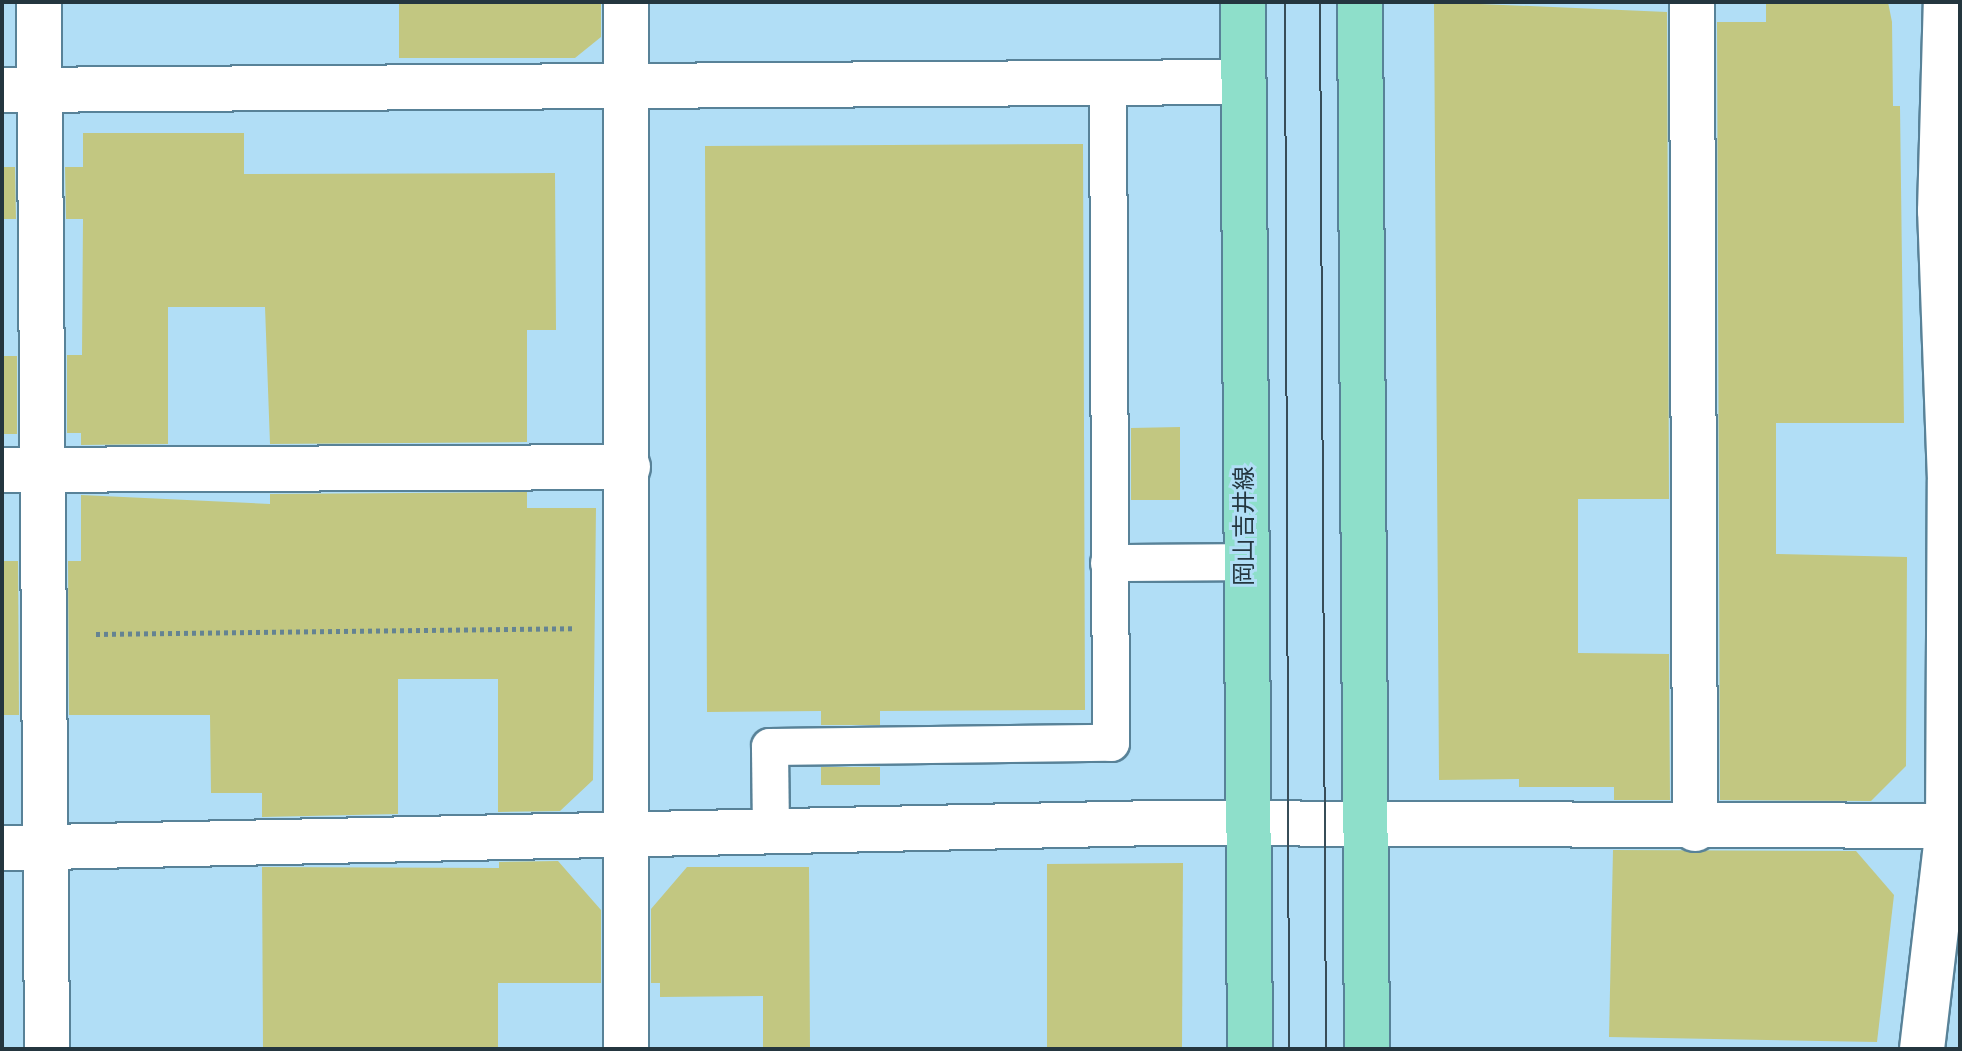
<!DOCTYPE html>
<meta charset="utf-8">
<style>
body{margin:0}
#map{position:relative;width:1962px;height:1051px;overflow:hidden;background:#b1def6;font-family:"Sofia Sans Condensed","Noto Sans JP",sans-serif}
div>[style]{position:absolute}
.building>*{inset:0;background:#c2c781}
.path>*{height:5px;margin-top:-2.5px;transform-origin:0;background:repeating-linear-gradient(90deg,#648392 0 4px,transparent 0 8px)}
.roads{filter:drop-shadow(2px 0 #588298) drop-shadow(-2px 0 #588298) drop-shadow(0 2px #588298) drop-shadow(0 -2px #588298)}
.lane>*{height:36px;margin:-18px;padding:0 18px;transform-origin:18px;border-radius:18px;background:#fff}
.street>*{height:44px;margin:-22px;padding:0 22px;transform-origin:22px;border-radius:22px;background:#fff}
.primary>*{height:44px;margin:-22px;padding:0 22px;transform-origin:22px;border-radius:22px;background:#8edfca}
.tram>*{height:2px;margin:-1px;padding:0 1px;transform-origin:1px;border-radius:1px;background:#374d58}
span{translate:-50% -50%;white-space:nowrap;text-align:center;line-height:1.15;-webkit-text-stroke:6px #b1def6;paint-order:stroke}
.street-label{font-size:24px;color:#24363f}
.frame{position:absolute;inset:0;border:4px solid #24363f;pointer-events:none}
</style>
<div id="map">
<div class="building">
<i style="clip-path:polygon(399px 2px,601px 2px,601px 37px,575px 58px,399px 58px)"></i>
<i style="clip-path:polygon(1434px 2px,1667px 12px,1669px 499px,1578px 499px,1578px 653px,1669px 654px,1670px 800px,1614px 800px,1614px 787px,1519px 787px,1519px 779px,1439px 780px)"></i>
<i style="clip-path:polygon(1766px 2px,1888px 2px,1892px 22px,1893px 106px,1900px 106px,1904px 423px,1776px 423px,1776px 554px,1907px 557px,1906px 766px,1871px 801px,1720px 800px,1717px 22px,1766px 22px)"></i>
<i style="clip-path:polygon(83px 133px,244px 133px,244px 174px,555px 173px,556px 330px,527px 330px,527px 442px,270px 444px,265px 307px,168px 307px,168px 444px,81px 445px,81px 433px,67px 433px,67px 355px,82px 355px,83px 219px,66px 219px,65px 167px,83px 167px)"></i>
<i style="clip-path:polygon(1083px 144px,1085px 710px,880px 711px,880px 725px,821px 725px,821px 711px,707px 712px,705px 146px)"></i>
<i style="clip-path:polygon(2px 167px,15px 167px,16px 219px,2px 219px)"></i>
<i style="clip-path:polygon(2px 356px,17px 356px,17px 434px,2px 434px)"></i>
<i style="clip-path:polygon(1180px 427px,1180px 500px,1131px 500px,1131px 428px)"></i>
<i style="clip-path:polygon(527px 492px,527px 508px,596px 508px,593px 780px,560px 811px,498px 812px,498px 679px,398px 679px,398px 814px,262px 817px,262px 793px,211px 793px,210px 715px,69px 715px,68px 561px,81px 561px,81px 495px,270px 504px,270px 494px)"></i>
<i style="clip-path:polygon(2px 561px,18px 561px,19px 715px,2px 715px)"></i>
<i style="clip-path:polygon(821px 767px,880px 767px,880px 785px,821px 785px)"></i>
<i style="clip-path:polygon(1613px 850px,1856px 851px,1894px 895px,1877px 1042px,1609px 1037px)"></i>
<i style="clip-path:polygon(558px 861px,601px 910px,601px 983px,498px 983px,498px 1049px,263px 1049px,262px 867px,499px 868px,499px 862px)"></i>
<i style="clip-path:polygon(1183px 863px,1182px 1049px,1047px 1049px,1047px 864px)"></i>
<i style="clip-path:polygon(687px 867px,809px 867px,810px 1049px,763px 1049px,763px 996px,660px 997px,660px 983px,651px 983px,651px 909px)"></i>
</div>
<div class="path">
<i style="left:96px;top:634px;width:478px;rotate:-0.7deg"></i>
</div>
<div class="roads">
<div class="lane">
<i style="left:1109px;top:563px;width:136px;rotate:-0.4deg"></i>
<i style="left:771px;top:831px;width:84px;rotate:-90.7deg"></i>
<i style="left:770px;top:747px;width:341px;rotate:-0.7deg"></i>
<i style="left:1111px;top:743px;width:661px;rotate:-90.26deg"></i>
</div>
<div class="street">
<i style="left:39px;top:2px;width:1047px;rotate:89.56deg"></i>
<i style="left:626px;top:2px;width:1047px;rotate:90deg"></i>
<i style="left:1692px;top:2px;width:827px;rotate:89.79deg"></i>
<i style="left:2px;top:90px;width:1241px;rotate:-0.37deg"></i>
<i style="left:2px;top:470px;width:626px;rotate:-0.27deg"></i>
<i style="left:2px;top:848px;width:1158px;rotate:-1.24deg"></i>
<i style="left:1160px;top:823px;width:800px;rotate:0.21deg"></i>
<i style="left:1922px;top:1049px;width:225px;rotate:-83.3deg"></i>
<i style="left:1948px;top:826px;width:345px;rotate:-89.7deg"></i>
<i style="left:1950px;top:481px;width:270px;rotate:-92.1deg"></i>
<i style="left:1940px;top:211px;width:209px;rotate:-88.4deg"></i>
</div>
<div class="primary">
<i style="left:1243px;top:2px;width:1047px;rotate:89.62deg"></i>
<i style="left:1360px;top:2px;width:1047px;rotate:89.62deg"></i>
</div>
</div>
<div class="tram">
<i style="left:1285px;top:2px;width:1047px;rotate:89.78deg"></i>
<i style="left:1320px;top:2px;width:1047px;rotate:89.67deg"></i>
</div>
<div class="street-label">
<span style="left:1245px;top:526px;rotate:-90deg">岡山吉井線</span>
</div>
<div class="frame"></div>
</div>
